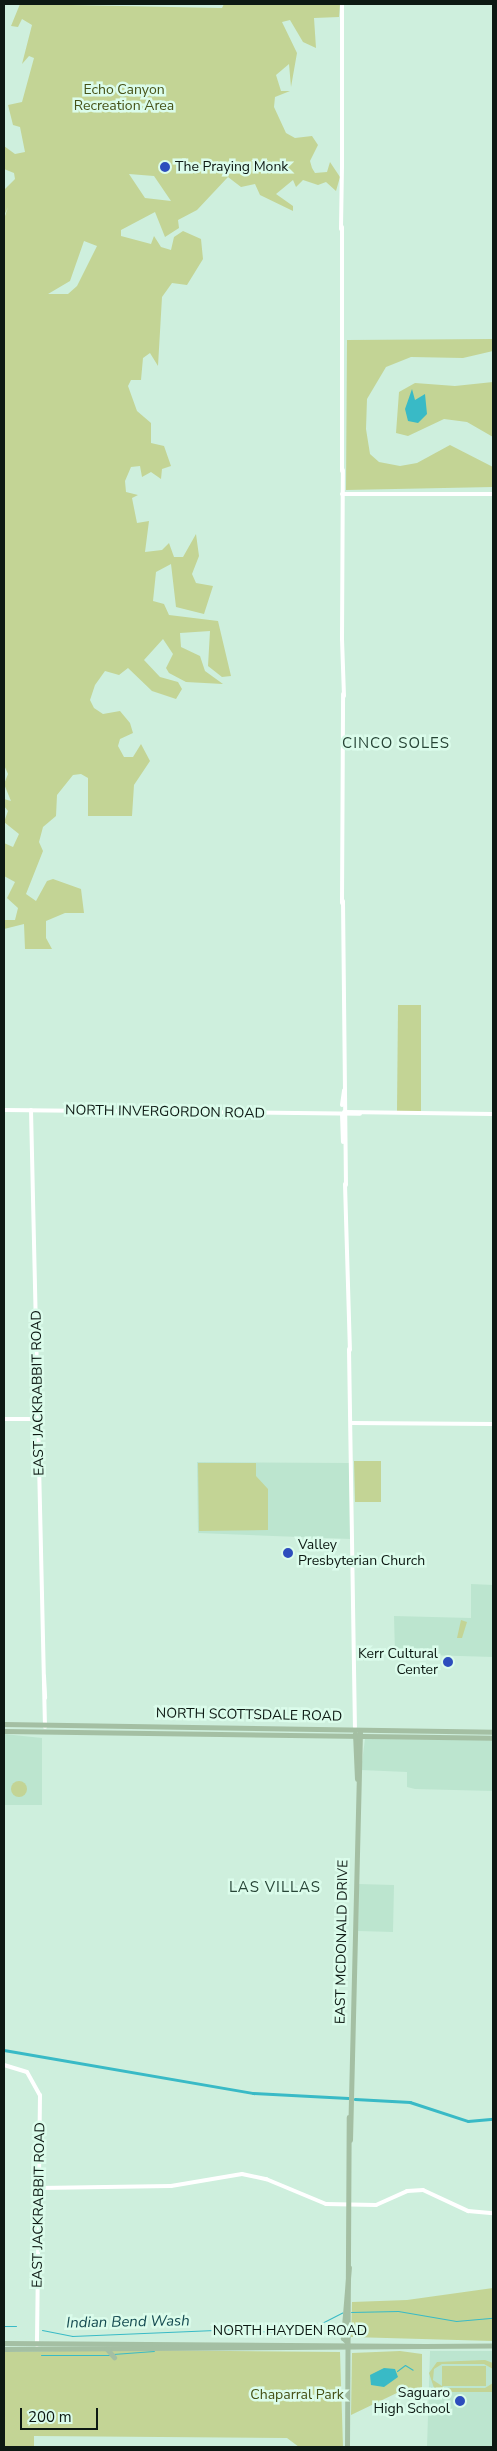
<!DOCTYPE html>
<style>
body{margin:0}
#map{position:relative;width:497px;height:2451px;overflow:hidden;background:#ceefdd;font-family:"Nunito Sans",sans-serif}
div>[style]{position:absolute}
.built>*{inset:0;background:#bce5cf}
.green>*{inset:0;background:#c3d495}
.round{border-radius:50%}
.water>*{inset:0;background:#39bac6}
.stream>*{height:1px;margin:-0.5px;padding:0 0.5px;transform-origin:0.5px;border-radius:0.5px;background:#39bac6}
.canal>*{height:2.5px;margin:-1.25px;padding:0 1.25px;transform-origin:1.25px;border-radius:1.25px;background:#39bac6}
.minor>*{height:4px;margin:-2px;padding:0 2px;transform-origin:2px;border-radius:2px;background:#fff}
.major>*{height:5px;margin:-2.5px;padding:0 2.5px;transform-origin:2.5px;border-radius:2.5px;background:#a4bfa3}
.dots>*{width:14px;height:14px;translate:-50% -50%;box-sizing:border-box;border:2px solid #dbfceb;border-radius:50%}
span{translate:-50% -50%;white-space:nowrap;text-align:center;line-height:1.15;-webkit-text-stroke:5px #dbfceb;paint-order:stroke}
.park-label{font-size:14px;color:#465217}
.poi-label{font-size:14px;color:#0d1913}
.left{translate:0 -50%;text-align:left}
.right{translate:-100% -50%;text-align:right}
.street-label{font-size:14px;color:#0d1913}
.neighbourhood-label{font-size:15px;color:#274436;letter-spacing:1px}
.water-label{font-size:15px;color:#154b51;font-style:italic}
.frame{position:absolute;inset:0;border:5px solid #0d1913;pointer-events:none}
.scale{position:absolute;left:20px;top:2408px;width:78px;height:22px;box-sizing:border-box;border:2px solid #0d1913;border-top:0;padding-left:6px;font-size:15px;line-height:18px;white-space:nowrap;color:#0d1913;-webkit-text-stroke:4px #dbfceb;paint-order:stroke}
</style>
<div id="map">
<div class="built">
<i style="clip-path:polygon(197px 1462px,349px 1463px,351px 1539px,198px 1533px)"></i>
<i style="clip-path:polygon(471px 1584px,493px 1585px,493px 1657px,395px 1654px,394px 1616px,471px 1618px)"></i>
<i style="clip-path:polygon(4px 1734px,42px 1738px,42px 1805px,4px 1805px)"></i>
<i style="clip-path:polygon(365px 1739px,493px 1740px,493px 1791px,415px 1789px,407px 1787px,407px 1772px,361px 1770px)"></i>
<i style="clip-path:polygon(359px 1884px,394px 1885px,393px 1932px,358px 1931px)"></i>
<i style="clip-path:polygon(430px 2351px,493px 2351px,493px 2447px,427px 2447px)"></i>
</div>
<div class="green">
<i style="clip-path:polygon(evenodd,20px 4px,222px 8px,224px 4px,340px 4px,339px 17px,314px 18px,316px 48px,303px 42px,290px 20px,282px 22px,297px 53px,291px 87px,289px 64px,276px 75px,281px 91px,290px 91px,275px 97px,274px 107px,286px 133px,295px 138px,312px 136px,318px 145px,310px 161px,312px 168px,315px 173px,327px 172px,330px 162px,340px 177px,336px 191px,326px 182px,318px 185px,303px 180px,296px 187px,293px 180px,276px 194px,293px 206px,293px 211px,260px 195px,255px 184px,241px 187px,228px 177px,197px 210px,178px 220px,179px 228px,165px 237px,155px 212px,121px 230px,121px 236px,151px 244px,154px 236px,161px 247px,171px 250px,174px 237px,183px 231px,201px 239px,203px 259px,187px 285px,172px 283px,162px 297px,158px 366px,150px 353px,143px 358px,141px 380px,131px 380px,128px 386px,137px 411px,151px 423px,151px 443px,164px 446px,171px 466px,162px 469px,161px 479px,151px 472px,142px 477px,140px 466px,131px 467px,125px 481px,126px 492px,138px 495px,132px 498px,137px 523px,149px 521px,145px 552px,162px 550px,169px 543px,174px 557px,183px 557px,196px 534px,199px 556px,192px 574px,196px 583px,213px 586px,204px 614px,176px 607px,171px 564px,156px 572px,153px 601px,164px 604px,169px 615px,218px 621px,231px 676px,222px 677px,208px 666px,210px 631px,180px 633px,181px 647px,200px 656px,205px 671px,223px 684px,186px 682px,169px 673px,166px 668px,173px 654px,163px 639px,144px 660px,160px 677px,178px 682px,182px 689px,176px 699px,152px 691px,128px 668px,119px 675px,105px 671px,95px 685px,90px 700px,94px 708px,103px 714px,120px 711px,130px 723px,133px 733px,120px 739px,118px 746px,124px 757px,133px 757px,141px 744px,150px 761px,134px 785px,132px 816px,88px 816px,88px 778px,81px 774px,73px 775px,57px 795px,56px 816px,43px 827px,39px 842px,43px 851px,26px 894px,36px 901px,47px 881px,53px 879px,81px 889px,84px 913px,65px 913px,46px 921px,46px 938px,52px 949px,25px 949px,24px 924px,4px 929px,4px 920px,15px 920px,18px 908px,7px 898px,15px 882px,4px 876px,4px 843px,13px 847px,19px 834px,4px 822px,8px 811px,4px 806px,4px 799px,11px 801px,4px 784px,8px 774px,4px 765px,4px 219px,8px 207px,4px 216px,4px 190px,15px 179px,14px 173px,4px 169px,4px 146px,15px 154px,25px 152px,20px 127px,13px 125px,8px 105px,22px 102px,34px 58px,29px 56px,22px 64px,32px 25px,22px 19px,18px 27px,11px 26px,20px 4px,129px 174px,154px 176px,171px 201px,145px 198px,129px 174px,20px 4px,84px 241px,97px 246px,77px 286px,68px 294px,48px 294px,70px 281px,84px 241px)"></i>
<i style="clip-path:polygon(493px 339px,493px 351px,463px 358px,411px 357px,386px 367px,367px 399px,366px 429px,370px 454px,379px 462px,400px 466px,417px 463px,450px 445px,493px 467px,493px 487px,346px 490px,347px 340px)"></i>
<i style="clip-path:polygon(493px 382px,493px 437px,467px 422px,444px 419px,408px 436px,396px 433px,399px 392px,415px 383px,455px 386px)"></i>
<i style="clip-path:polygon(398px 1005px,421px 1005px,421px 1112px,397px 1112px)"></i>
<i style="clip-path:polygon(354px 1461px,381px 1461px,381px 1502px,355px 1502px)"></i>
<i style="clip-path:polygon(198px 1463px,256px 1463px,256px 1476px,268px 1489px,268px 1530px,199px 1531px)"></i>
<i style="clip-path:polygon(461px 1620px,467px 1622px,462px 1638px,457px 1638px)"></i>
<i class="round" style="left:11px;top:1781px;width:16px;height:16px"></i>
<i style="clip-path:polygon(493px 2288px,493px 2341px,351px 2337px,352px 2302px,407px 2300px)"></i>
<i style="clip-path:polygon(119px 2350px,340px 2352px,343px 2447px,299px 2447px,287px 2438px,34px 2436px,34px 2447px,4px 2447px,4px 2352px)"></i>
<i style="clip-path:polygon(400px 2351px,422px 2354px,422px 2389px,401px 2391px,351px 2415px,352px 2353px)"></i>
<i style="clip-path:polygon(485px 2360px,493px 2363px,493px 2369px,484px 2364px,442px 2364px,434px 2369px,433px 2380px,445px 2388px,485px 2388px,493px 2383px,493px 2392px,428px 2392px,434px 2388px,429px 2373px,437px 2362px)"></i>
<i style="clip-path:polygon(442px 2366px,486px 2366px,486px 2386px,442px 2386px)"></i>
</div>
<div class="water">
<i style="clip-path:polygon(412px 389px,415px 400px,425px 394px,427px 414px,418px 423px,408px 421px,405px 409px)"></i>
<i style="clip-path:polygon(384px 2368px,395px 2369px,398px 2377px,384px 2387px,371px 2385px,370px 2375px)"></i>
</div>
<div class="stream">
<i style="left:351px;top:2312px;width:47px;rotate:-1.2deg"></i>
<i style="left:398px;top:2311px;width:59px;rotate:9.8deg"></i>
<i style="left:456px;top:2321px;width:37px;rotate:-5deg"></i>
<i style="left:4px;top:2326px;width:12px"></i>
<i style="left:312px;top:2328px;width:34px;rotate:-27deg"></i>
<i style="left:222px;top:2329px;width:84px;rotate:3.4deg"></i>
<i style="left:42px;top:2330px;width:31px;rotate:11deg"></i>
<i style="left:72px;top:2336px;width:143px;rotate:-2.4deg"></i>
<i style="left:113px;top:2354px;width:41px;rotate:-4.2deg"></i>
<i style="left:41px;top:2355px;width:69px"></i>
<i style="left:397px;top:2371px;width:10px;rotate:-37deg"></i>
<i style="left:405px;top:2365px;width:9px;rotate:32deg"></i>
</div>
<div class="canal">
<i style="left:4px;top:2050px;width:253px;rotate:9.8deg"></i>
<i style="left:253px;top:2093px;width:95px;rotate:3deg"></i>
<i style="left:355px;top:2099px;width:55px;rotate:3.1deg"></i>
<i style="left:410px;top:2102px;width:61px;rotate:18.1deg"></i>
<i style="left:468px;top:2121px;width:25px;rotate:-5deg"></i>
</div>
<div class="minor">
<i style="left:342px;top:166px;width:162px;rotate:-90deg"></i>
<i style="left:341px;top:229px;width:63px;rotate:-89.1deg"></i>
<i style="left:342px;top:471px;width:244px;rotate:-90deg"></i>
<i style="left:342px;top:494px;width:151px"></i>
<i style="left:342px;top:639px;width:169px;rotate:-89.7deg"></i>
<i style="left:342px;top:639px;width:57px;rotate:88deg"></i>
<i style="left:343px;top:901px;width:284px;rotate:89.4deg"></i>
<i style="left:342px;top:903px;width:209px;rotate:-89.7deg"></i>
<i style="left:342px;top:1105px;width:15px;rotate:-82deg"></i>
<i style="left:4px;top:1110px;width:356px;rotate:0.6deg"></i>
<i style="left:31px;top:1110px;width:617px;rotate:88.7deg"></i>
<i style="left:344px;top:1112px;width:149px;rotate:0.8deg"></i>
<i style="left:342px;top:1114px;width:28px;rotate:88deg"></i>
<i style="left:345px;top:1184px;width:166px;rotate:88.3deg"></i>
<i style="left:349px;top:1349px;width:378px;rotate:89.1deg"></i>
<i style="left:4px;top:1419px;width:35px"></i>
<i style="left:351px;top:1423px;width:142px;rotate:0.4deg"></i>
<i style="left:44px;top:1676px;width:22px;rotate:87deg"></i>
<i style="left:4px;top:2065px;width:24px;rotate:17deg"></i>
<i style="left:27px;top:2072px;width:26px;rotate:61deg"></i>
<i style="left:40px;top:2095px;width:250px;rotate:90.7deg"></i>
<i style="left:39px;top:2188px;width:132px;rotate:-0.9deg"></i>
<i style="left:171px;top:2186px;width:72px;rotate:-9.6deg"></i>
<i style="left:242px;top:2174px;width:25px;rotate:12deg"></i>
<i style="left:266px;top:2179px;width:65px;rotate:22.6deg"></i>
<i style="left:326px;top:2204px;width:50px;rotate:1.1deg"></i>
<i style="left:376px;top:2205px;width:34px;rotate:-24deg"></i>
<i style="left:407px;top:2191px;width:16px;rotate:-4deg"></i>
<i style="left:423px;top:2190px;width:50px;rotate:25deg"></i>
<i style="left:468px;top:2211px;width:25px;rotate:5deg"></i>
</div>
<div class="major">
<i style="left:4px;top:1724px;width:489px;rotate:0.9deg"></i>
<i style="left:4px;top:1731px;width:489px;rotate:0.8deg"></i>
<i style="left:355px;top:1733px;width:46px;rotate:87.5deg"></i>
<i style="left:350px;top:2140px;width:408px;rotate:-88.6deg"></i>
<i style="left:347px;top:2342px;width:6px;rotate:-135deg"></i>
<i style="left:343px;top:2338px;width:71px;rotate:-85.2deg"></i>
<i style="left:4px;top:2343px;width:421px;rotate:0.4deg"></i>
<i style="left:4px;top:2349px;width:489px;rotate:-0.4deg"></i>
<i style="left:107px;top:2349px;width:11px;rotate:49deg"></i>
<i style="left:347px;top:2447px;width:330px;rotate:-89.7deg"></i>
</div>
<div class="dots">
<i style="left:165px;top:167px;background:#2d4dbd"></i>
<i style="left:288px;top:1553px;background:#2d4dbd"></i>
<i style="left:448px;top:1662px;background:#2d4dbd"></i>
<i style="left:460px;top:2401px;background:#2d4dbd"></i>
</div>
<div class="park-label">
<span style="left:124px;top:98px">Echo Canyon<br>Recreation Area</span>
<span style="left:297px;top:2395px">Chaparral Park</span>
</div>
<div class="poi-label">
<span class="left" style="left:175px;top:167px">The Praying Monk</span>
<span class="left" style="left:298px;top:1553px">Valley<br>Presbyterian Church</span>
<span class="right" style="left:438px;top:1662px">Kerr Cultural<br>Center</span>
<span class="right" style="left:450px;top:2401px">Saguaro<br>High School</span>
</div>
<div class="street-label">
<span style="left:165px;top:1112px;rotate:1deg">NORTH INVERGORDON ROAD</span>
<span style="left:38px;top:1393px;rotate:-91deg">EAST JACKRABBIT ROAD</span>
<span style="left:249px;top:1715px;rotate:1deg">NORTH SCOTTSDALE ROAD</span>
<span style="left:342px;top:1942px;rotate:-89deg">EAST MCDONALD DRIVE</span>
<span style="left:39px;top:2205px;rotate:-89deg">EAST JACKRABBIT ROAD</span>
<span style="left:290px;top:2331px">NORTH HAYDEN ROAD</span>
</div>
<div class="neighbourhood-label">
<span style="left:396px;top:744px">CINCO SOLES</span>
<span style="left:275px;top:1888px">LAS VILLAS</span>
</div>
<div class="water-label">
<span style="left:128px;top:2322px;rotate:-1deg">Indian Bend Wash</span>
</div>
<div class="frame"></div>
<div class="scale">200 m</div>
</div>
